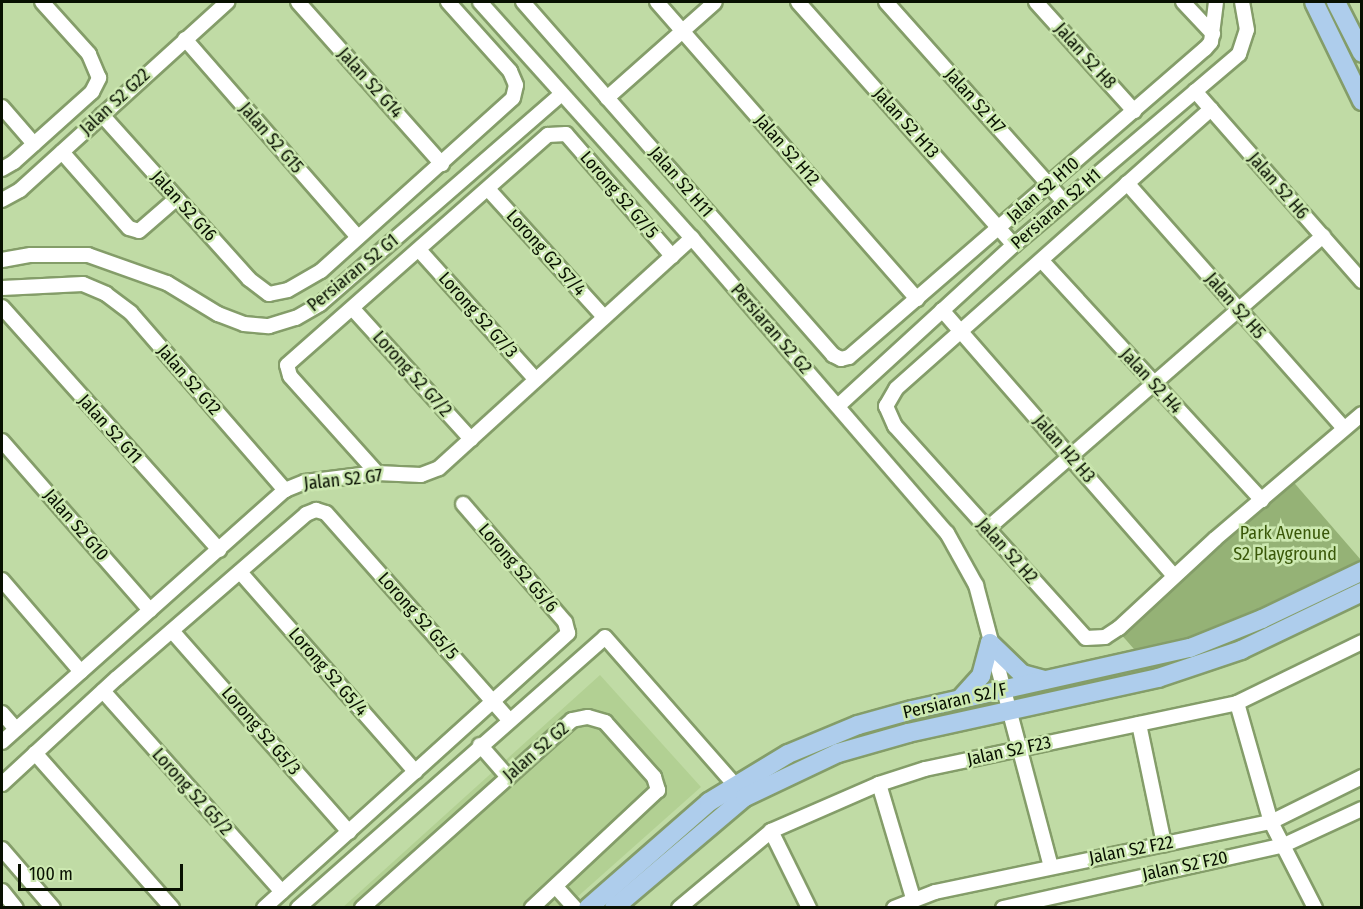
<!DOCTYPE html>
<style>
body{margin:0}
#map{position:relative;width:1363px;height:909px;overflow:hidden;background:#c0dba5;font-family:"Fira Sans Condensed",sans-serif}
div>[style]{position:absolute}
.built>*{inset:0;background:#b2d093}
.green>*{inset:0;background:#95b276}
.roads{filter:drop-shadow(2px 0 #849d69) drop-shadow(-2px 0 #849d69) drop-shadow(0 2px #849d69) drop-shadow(0 -2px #849d69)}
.minor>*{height:14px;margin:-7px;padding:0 7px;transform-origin:7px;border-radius:7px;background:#fff}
.major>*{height:18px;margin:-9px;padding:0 9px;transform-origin:9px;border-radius:9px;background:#aecdec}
span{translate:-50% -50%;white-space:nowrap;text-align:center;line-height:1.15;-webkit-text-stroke:5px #cde9b1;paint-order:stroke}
.street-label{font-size:18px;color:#081001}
.park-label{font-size:18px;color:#3a5809}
.frame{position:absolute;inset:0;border:3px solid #081001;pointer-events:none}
.scale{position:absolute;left:18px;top:864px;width:165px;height:27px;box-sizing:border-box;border:3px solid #081001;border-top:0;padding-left:8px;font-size:18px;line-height:21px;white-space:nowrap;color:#081001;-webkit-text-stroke:4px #cde9b1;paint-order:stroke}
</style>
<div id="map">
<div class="built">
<i style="clip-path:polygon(600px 675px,701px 787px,566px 907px,342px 908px)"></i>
</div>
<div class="green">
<i style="clip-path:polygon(1290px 478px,1361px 560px,1187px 645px,1141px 657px,1119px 632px)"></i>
</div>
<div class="roads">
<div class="minor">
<i style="left:298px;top:2px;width:217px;rotate:48.4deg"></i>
<i style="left:480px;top:2px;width:317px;rotate:48.1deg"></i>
<i style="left:692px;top:238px;width:390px;rotate:49.2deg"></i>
<i style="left:947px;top:533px;width:60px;rotate:60.9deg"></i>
<i style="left:976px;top:585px;width:291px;rotate:75.1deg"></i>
<i style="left:523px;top:2px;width:470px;rotate:48.7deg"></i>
<i style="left:833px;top:355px;width:9px;rotate:27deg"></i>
<i style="left:841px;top:359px;width:8px;rotate:-14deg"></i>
<i style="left:849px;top:357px;width:471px;rotate:-40.9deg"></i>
<i style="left:1205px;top:49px;width:9px;rotate:-49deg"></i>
<i style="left:1211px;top:42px;width:40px;rotate:-82.9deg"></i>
<i style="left:657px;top:2px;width:395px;rotate:48.8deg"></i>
<i style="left:798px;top:2px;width:325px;rotate:48.4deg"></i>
<i style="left:886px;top:2px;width:268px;rotate:48.3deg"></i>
<i style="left:1036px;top:2px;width:147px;rotate:48deg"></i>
<i style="left:1183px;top:2px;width:44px;rotate:46.8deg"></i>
<i style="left:185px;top:39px;width:263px;rotate:48.9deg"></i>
<i style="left:1195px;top:91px;width:253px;rotate:48.7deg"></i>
<i style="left:607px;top:98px;width:144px;rotate:-41.6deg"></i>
<i style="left:2px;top:107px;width:49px;rotate:49.1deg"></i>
<i style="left:1211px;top:109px;width:421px;rotate:138.4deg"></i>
<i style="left:896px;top:389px;width:20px;rotate:120deg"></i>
<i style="left:886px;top:406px;width:22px;rotate:66deg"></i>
<i style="left:895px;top:426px;width:285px;rotate:48deg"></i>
<i style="left:1086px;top:638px;width:19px;rotate:-3deg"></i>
<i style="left:1105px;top:637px;width:17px;rotate:-33deg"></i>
<i style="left:1119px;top:628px;width:131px;rotate:-42.8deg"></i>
<i style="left:1215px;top:539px;width:193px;rotate:-40.4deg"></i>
<i style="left:102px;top:115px;width:220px;rotate:48.1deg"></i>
<i style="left:249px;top:279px;width:25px;rotate:37deg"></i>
<i style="left:269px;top:294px;width:19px;rotate:-12deg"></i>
<i style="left:288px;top:290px;width:38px;rotate:-30deg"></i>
<i style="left:321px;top:271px;width:258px;rotate:-42deg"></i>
<i style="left:513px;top:98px;width:13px;rotate:-77deg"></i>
<i style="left:516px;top:85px;width:15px;rotate:-113deg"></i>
<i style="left:510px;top:71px;width:93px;rotate:-131.9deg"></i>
<i style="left:62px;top:152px;width:101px;rotate:48.6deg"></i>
<i style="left:129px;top:228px;width:10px;rotate:17deg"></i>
<i style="left:139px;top:231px;width:50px;rotate:-41deg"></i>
<i style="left:2px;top:169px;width:14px;rotate:-30deg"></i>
<i style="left:14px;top:162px;width:105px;rotate:-41.9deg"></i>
<i style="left:92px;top:92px;width:16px;rotate:-63deg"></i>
<i style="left:99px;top:78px;width:26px;rotate:-113deg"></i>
<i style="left:89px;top:54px;width:70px;rotate:-132.1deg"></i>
<i style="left:1127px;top:183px;width:327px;rotate:48.5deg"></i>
<i style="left:488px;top:189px;width:173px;rotate:47.8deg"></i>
<i style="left:2px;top:200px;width:21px;rotate:-29deg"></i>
<i style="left:20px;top:190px;width:280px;rotate:-42.2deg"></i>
<i style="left:420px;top:251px;width:173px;rotate:48deg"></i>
<i style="left:2px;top:260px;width:29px;rotate:-10deg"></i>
<i style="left:31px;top:255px;width:57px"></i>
<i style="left:88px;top:255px;width:84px;rotate:19.5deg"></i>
<i style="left:167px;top:283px;width:60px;rotate:31.3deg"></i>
<i style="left:218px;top:314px;width:28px;rotate:21deg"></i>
<i style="left:244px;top:324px;width:25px;rotate:5deg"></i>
<i style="left:269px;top:326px;width:28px;rotate:-17deg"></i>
<i style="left:296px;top:318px;width:28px;rotate:-30deg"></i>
<i style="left:320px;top:304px;width:320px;rotate:-41deg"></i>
<i style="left:1042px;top:261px;width:325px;rotate:47.4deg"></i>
<i style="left:2px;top:288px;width:81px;rotate:-2.8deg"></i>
<i style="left:83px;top:284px;width:25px;rotate:23deg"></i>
<i style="left:106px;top:294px;width:31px;rotate:37deg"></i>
<i style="left:131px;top:313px;width:235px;rotate:49deg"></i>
<i style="left:2px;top:307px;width:326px;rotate:48.2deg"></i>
<i style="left:353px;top:309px;width:176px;rotate:47.8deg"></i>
<i style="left:942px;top:310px;width:353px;rotate:48.9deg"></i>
<i style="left:838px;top:406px;width:239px;rotate:-42.5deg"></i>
<i style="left:1014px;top:245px;width:295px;rotate:-40.3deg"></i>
<i style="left:1239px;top:54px;width:25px;rotate:-72deg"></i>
<i style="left:1247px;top:30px;width:28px;rotate:-100deg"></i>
<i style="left:2px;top:441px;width:225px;rotate:48.8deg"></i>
<i style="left:377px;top:473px;width:130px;rotate:-131.9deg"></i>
<i style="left:290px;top:376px;width:11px;rotate:-105deg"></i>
<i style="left:287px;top:365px;width:348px;rotate:-41.4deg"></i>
<i style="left:548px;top:135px;width:18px;rotate:-3deg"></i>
<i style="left:566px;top:134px;width:162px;rotate:49deg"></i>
<i style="left:987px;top:529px;width:446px;rotate:-41.1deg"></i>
<i style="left:240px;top:572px;width:266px;rotate:48.7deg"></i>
<i style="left:2px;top:580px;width:121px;rotate:49.3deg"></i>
<i style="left:172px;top:631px;width:268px;rotate:48.6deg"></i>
<i style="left:103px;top:691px;width:269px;rotate:48.3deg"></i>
<i style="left:1237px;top:703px;width:124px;rotate:74.1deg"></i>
<i style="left:1271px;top:822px;width:97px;rotate:62.9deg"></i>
<i style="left:2px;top:713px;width:21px;rotate:49deg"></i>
<i style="left:1139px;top:724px;width:123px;rotate:78.2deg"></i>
<i style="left:2px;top:742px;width:379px;rotate:-41.7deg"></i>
<i style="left:285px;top:490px;width:22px;rotate:-22deg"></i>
<i style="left:305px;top:482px;width:73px;rotate:-7.1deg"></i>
<i style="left:377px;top:473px;width:44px;rotate:2.6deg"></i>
<i style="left:421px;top:475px;width:19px;rotate:-21deg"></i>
<i style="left:439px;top:468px;width:342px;rotate:-42.3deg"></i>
<i style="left:480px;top:745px;width:43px;rotate:48.8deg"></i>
<i style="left:35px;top:753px;width:207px;rotate:48.5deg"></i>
<i style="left:2px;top:784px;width:156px;rotate:-42.7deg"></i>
<i style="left:117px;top:678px;width:250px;rotate:-40.9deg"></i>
<i style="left:306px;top:514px;width:11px;rotate:-22deg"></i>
<i style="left:316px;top:510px;width:10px;rotate:17deg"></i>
<i style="left:326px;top:513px;width:276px;rotate:48.5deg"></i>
<i style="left:879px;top:784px;width:119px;rotate:73.4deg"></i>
<i style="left:771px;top:831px;width:86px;rotate:63.7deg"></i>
<i style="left:2px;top:849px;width:78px;rotate:49.2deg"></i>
<i style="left:556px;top:887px;width:28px;rotate:48deg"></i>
<i style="left:2px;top:891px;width:22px;rotate:51deg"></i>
<i style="left:264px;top:908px;width:410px;rotate:-42.1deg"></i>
<i style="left:568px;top:633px;width:11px;rotate:-105deg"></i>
<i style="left:565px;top:622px;width:156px;rotate:-130.8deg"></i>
<i style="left:298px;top:908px;width:409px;rotate:-41.4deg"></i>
<i style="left:605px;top:637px;width:206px;rotate:48.7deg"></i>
<i style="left:362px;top:908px;width:282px;rotate:-41.8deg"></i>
<i style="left:572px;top:720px;width:16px;rotate:-11deg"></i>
<i style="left:588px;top:717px;width:18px;rotate:16deg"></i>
<i style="left:605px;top:722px;width:74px;rotate:48.3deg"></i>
<i style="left:654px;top:777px;width:14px;rotate:73deg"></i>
<i style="left:658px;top:790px;width:173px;rotate:136.9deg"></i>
<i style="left:679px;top:908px;width:120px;rotate:-39.9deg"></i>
<i style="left:771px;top:831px;width:118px;rotate:-23.5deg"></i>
<i style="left:879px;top:784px;width:48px;rotate:-18.1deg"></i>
<i style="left:925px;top:769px;width:319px;rotate:-11.9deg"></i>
<i style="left:1237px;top:703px;width:139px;rotate:-26deg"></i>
<i style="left:894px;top:908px;width:44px;rotate:-21.3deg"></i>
<i style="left:935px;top:892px;width:343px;rotate:-11.8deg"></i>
<i style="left:1271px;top:822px;width:102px;rotate:-26.3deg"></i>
<i style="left:1003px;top:908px;width:288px;rotate:-12.6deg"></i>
<i style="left:1284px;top:845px;width:86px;rotate:-24.8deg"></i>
</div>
<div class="major">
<i style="left:1314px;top:2px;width:110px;rotate:64.1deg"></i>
<i style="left:1336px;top:2px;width:57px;rotate:63deg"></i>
<i style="left:990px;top:643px;width:45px;rotate:44.1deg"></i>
<i style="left:1022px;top:674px;width:23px;rotate:15deg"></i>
<i style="left:961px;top:698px;width:30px;rotate:-48deg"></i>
<i style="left:981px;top:676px;width:34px;rotate:-75deg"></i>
<i style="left:588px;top:908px;width:161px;rotate:-41.2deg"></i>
<i style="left:709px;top:802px;width:92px;rotate:-31.3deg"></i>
<i style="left:788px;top:754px;width:76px;rotate:-22.5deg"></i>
<i style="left:858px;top:725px;width:56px;rotate:-15.5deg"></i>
<i style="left:912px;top:710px;width:285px;rotate:-12.6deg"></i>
<i style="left:1190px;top:648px;width:78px;rotate:-21.9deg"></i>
<i style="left:1262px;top:619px;width:111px;rotate:-25.6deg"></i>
<i style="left:614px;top:908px;width:172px;rotate:-40.3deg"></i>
<i style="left:745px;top:797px;width:103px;rotate:-25.3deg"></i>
<i style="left:838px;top:753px;width:73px;rotate:-15.9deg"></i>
<i style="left:908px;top:733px;width:256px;rotate:-12.4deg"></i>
<i style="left:1158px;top:678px;width:88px;rotate:-18.6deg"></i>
<i style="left:1241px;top:650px;width:134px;rotate:-25.6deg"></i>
</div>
</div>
<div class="street-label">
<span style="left:1085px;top:56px;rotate:48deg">Jalan S2 H8</span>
<span style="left:370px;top:83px;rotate:48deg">Jalan S2 G14</span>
<span style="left:975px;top:101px;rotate:48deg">Jalan S2 H7</span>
<span style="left:115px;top:102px;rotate:-43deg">Jalan S2 G22</span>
<span style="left:906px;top:123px;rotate:48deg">Jalan S2 H13</span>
<span style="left:271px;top:138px;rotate:49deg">Jalan S2 G15</span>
<span style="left:787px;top:150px;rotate:49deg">Jalan S2 H12</span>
<span style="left:681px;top:182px;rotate:49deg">Jalan S2 H11</span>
<span style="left:1278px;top:186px;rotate:49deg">Jalan S2 H6</span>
<span style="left:1043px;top:190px;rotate:-41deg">Jalan S2 H10</span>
<span style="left:619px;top:195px;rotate:49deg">Lorong S2 G7/5</span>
<span style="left:184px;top:206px;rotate:48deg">Jalan S2 G16</span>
<span style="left:1056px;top:209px;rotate:-41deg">Persiaran S2 H1</span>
<span style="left:546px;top:253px;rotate:48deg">Lorong G2 S7/4</span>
<span style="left:353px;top:273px;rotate:-39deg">Persiaran S2 G1</span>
<span style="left:1235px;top:306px;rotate:49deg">Jalan S2 H5</span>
<span style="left:478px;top:315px;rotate:48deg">Lorong S2 G7/3</span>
<span style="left:771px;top:329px;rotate:49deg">Persiaran S2 G2</span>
<span style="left:412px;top:374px;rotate:48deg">Lorong S2 G7/2</span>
<span style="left:189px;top:380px;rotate:49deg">Jalan S2 G12</span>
<span style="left:1151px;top:381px;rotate:47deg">Jalan S2 H4</span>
<span style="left:110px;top:429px;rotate:48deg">Jalan S2 G11</span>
<span style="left:1064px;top:449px;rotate:49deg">Jalan H2 H3</span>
<span style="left:343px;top:480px;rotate:-6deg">Jalan S2 G7</span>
<span style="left:76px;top:525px;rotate:49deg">Jalan S2 G10</span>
<span style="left:1007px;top:551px;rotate:48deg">Jalan S2 H2</span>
<span style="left:518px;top:568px;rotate:49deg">Lorong S2 G5/6</span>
<span style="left:418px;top:616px;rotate:48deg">Lorong S2 G5/5</span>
<span style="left:328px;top:672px;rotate:49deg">Lorong S2 G5/4</span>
<span style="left:955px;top:701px;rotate:-13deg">Persiaran S2/F</span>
<span style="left:261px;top:731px;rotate:49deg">Lorong S2 G5/3</span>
<span style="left:1009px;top:751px;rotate:-12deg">Jalan S2 F23</span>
<span style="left:536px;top:752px;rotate:-41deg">Jalan S2 G2</span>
<span style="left:192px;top:792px;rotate:48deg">Lorong S2 G5/2</span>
<span style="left:1131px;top:850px;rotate:-11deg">Jalan S2 F22</span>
<span style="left:1185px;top:866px;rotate:-12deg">Jalan S2 F20</span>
</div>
<div class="park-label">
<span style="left:1285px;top:544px">Park Avenue<br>S2 Playground</span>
</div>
<div class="frame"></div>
<div class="scale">100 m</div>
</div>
